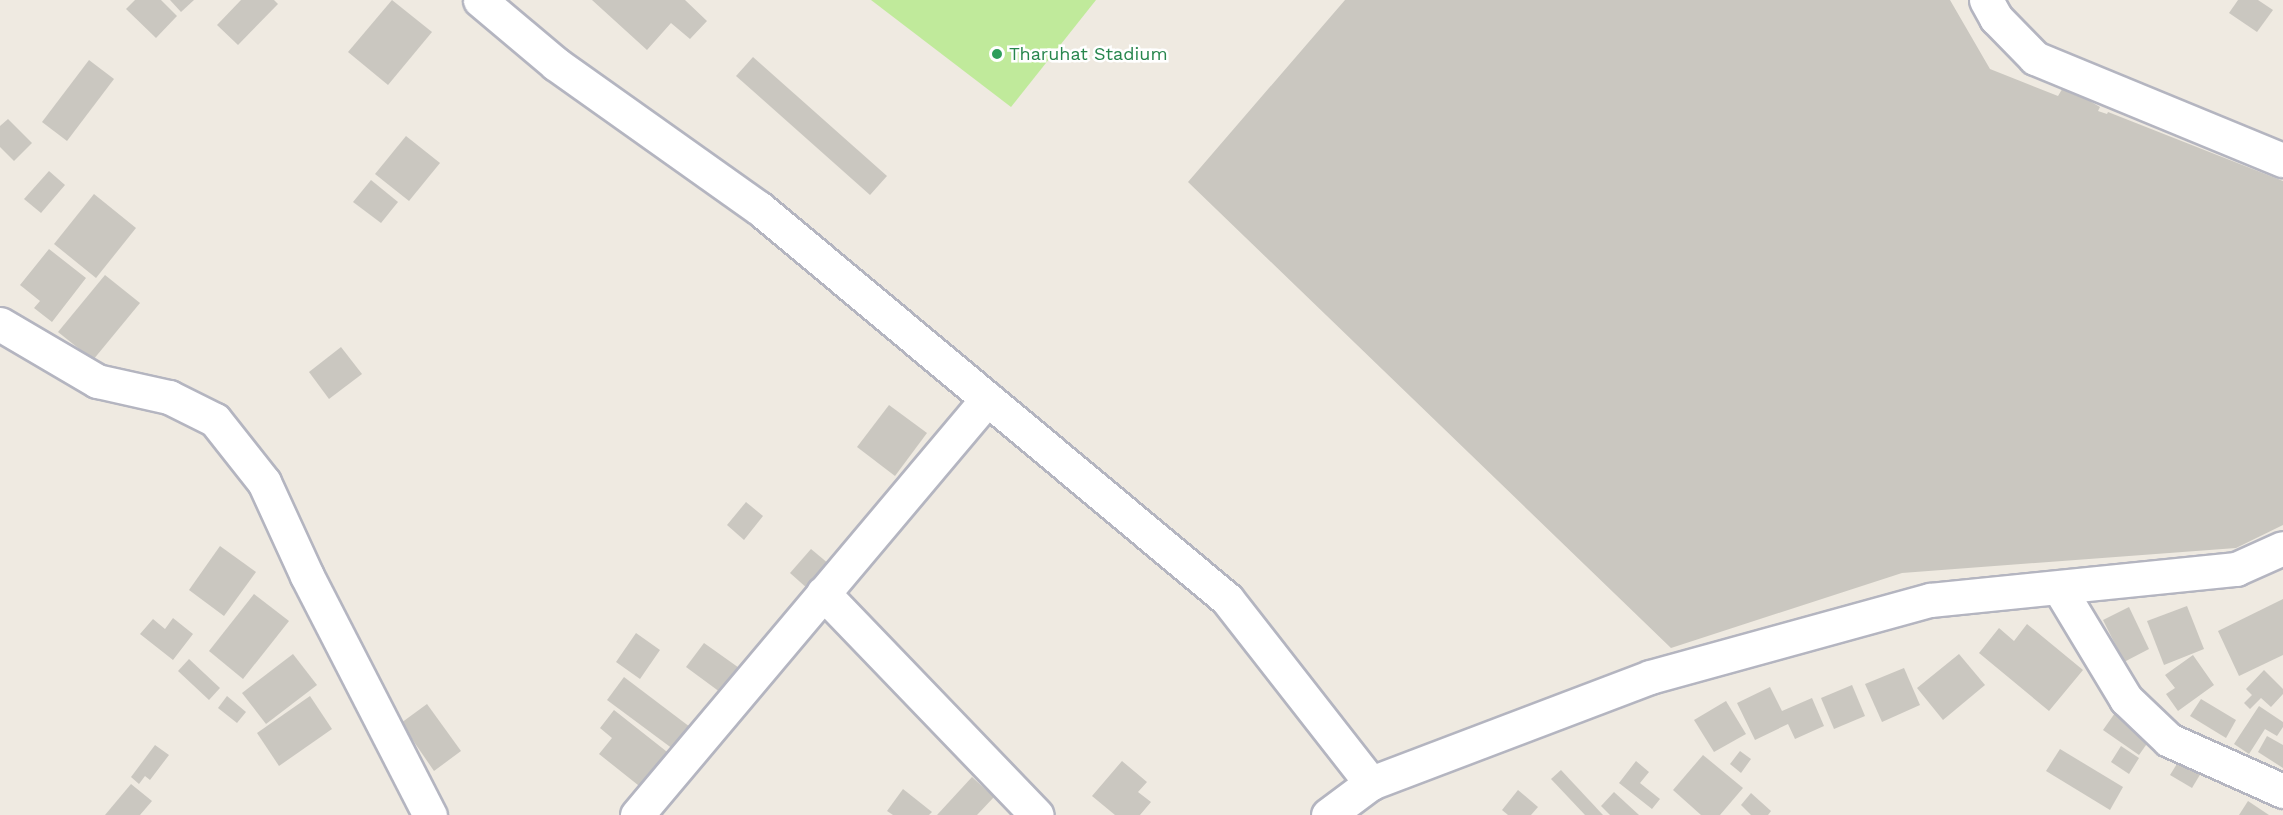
<!DOCTYPE html>
<style>
body{margin:0}
#map{position:relative;width:2283px;height:815px;overflow:hidden;background:#efeae1;font-family:"Work Sans",sans-serif}
div>[style]{position:absolute}
.pitch>*{inset:0;background:#c0ea9b}
.building>*{inset:0;background:#cac7c0}
.roads{filter:drop-shadow(2px 0 #b4b5c0) drop-shadow(-2px 0 #b4b5c0) drop-shadow(0 2px #b4b5c0) drop-shadow(0 -2px #b4b5c0)}
.minor>*{height:33px;margin:-16.5px;padding:0 16.5px;transform-origin:16.5px;border-radius:16.5px;background:#fff}
.dots>*{width:16px;height:16px;translate:-50% -50%;box-sizing:border-box;border:3px solid #fff;border-radius:50%}
span{translate:-50% -50%;white-space:nowrap;text-align:center;line-height:1.15;-webkit-text-stroke:5px #fff;paint-order:stroke}
.leisure-label{font-size:18px;color:#27864d}
.left{translate:0 -50%;text-align:left}
</style>
<div id="map">
<div class="pitch">
<i style="clip-path:polygon(871px 0,1096px 0,1011px 107px)"></i>
</div>
<div class="building">
<i style="clip-path:polygon(135px 0,161px 0,177px 16px,156px 38px,126px 9px)"></i>
<i style="clip-path:polygon(170px 0,194px 0,181px 12px)"></i>
<i style="clip-path:polygon(241px 0,274px 0,278px 4px,238px 45px,217px 25px)"></i>
<i style="clip-path:polygon(392px 0,432px 32px,388px 85px,348px 52px)"></i>
<i style="clip-path:polygon(592px 0,685px 0,707px 21px,690px 39px,671px 23px,647px 50px)"></i>
<i style="clip-path:polygon(1345px 0,1950px 0,1990px 69px,2058px 96px,2064px 86px,2100px 107px,2098px 111px,2107px 114px,2108px 112px,2283px 181px,2283px 525px,2236px 548px,1902px 573px,1671px 648px,1188px 182px)"></i>
<i style="clip-path:polygon(2238px 0,2258px 0,2273px 10px,2257px 32px,2229px 13px)"></i>
<i style="clip-path:polygon(753px 57px,887px 176px,870px 195px,736px 76px)"></i>
<i style="clip-path:polygon(89px 60px,114px 79px,67px 141px,42px 122px)"></i>
<i style="clip-path:polygon(8px 119px,32px 143px,14px 161px,0 147px,0 126px)"></i>
<i style="clip-path:polygon(406px 136px,440px 163px,409px 201px,375px 174px)"></i>
<i style="clip-path:polygon(49px 171px,65px 185px,41px 213px,24px 199px)"></i>
<i style="clip-path:polygon(371px 180px,398px 202px,381px 223px,353px 202px)"></i>
<i style="clip-path:polygon(94px 194px,136px 228px,96px 278px,54px 244px)"></i>
<i style="clip-path:polygon(49px 249px,86px 278px,52px 322px,34px 308px,40px 301px,20px 285px)"></i>
<i style="clip-path:polygon(105px 275px,140px 303px,93px 360px,58px 332px)"></i>
<i style="clip-path:polygon(341px 347px,362px 374px,329px 399px,309px 372px)"></i>
<i style="clip-path:polygon(889px 405px,927px 433px,895px 476px,857px 447px)"></i>
<i style="clip-path:polygon(746px 502px,763px 516px,744px 540px,727px 525px)"></i>
<i style="clip-path:polygon(220px 546px,256px 572px,224px 616px,189px 590px)"></i>
<i style="clip-path:polygon(811px 549px,829px 564px,808px 589px,790px 573px)"></i>
<i style="clip-path:polygon(254px 594px,289px 621px,243px 679px,209px 651px)"></i>
<i style="clip-path:polygon(2283px 599px,2283px 655px,2239px 676px,2218px 631px)"></i>
<i style="clip-path:polygon(2187px 606px,2204px 649px,2164px 665px,2147px 621px)"></i>
<i style="clip-path:polygon(2129px 607px,2149px 649px,2124px 662px,2103px 620px)"></i>
<i style="clip-path:polygon(173px 618px,193px 634px,173px 660px,140px 634px,153px 619px,165px 629px)"></i>
<i style="clip-path:polygon(2027px 624px,2083px 670px,2049px 711px,1979px 653px,1999px 628px,2014px 641px)"></i>
<i style="clip-path:polygon(636px 633px,660px 650px,640px 679px,616px 662px)"></i>
<i style="clip-path:polygon(704px 643px,742px 670px,724px 695px,686px 667px)"></i>
<i style="clip-path:polygon(293px 654px,317px 685px,266px 724px,242px 693px)"></i>
<i style="clip-path:polygon(1959px 654px,1985px 685px,1943px 720px,1917px 688px)"></i>
<i style="clip-path:polygon(2193px 655px,2214px 685px,2178px 711px,2166px 694px,2175px 688px,2165px 675px)"></i>
<i style="clip-path:polygon(189px 659px,220px 688px,209px 700px,178px 671px)"></i>
<i style="clip-path:polygon(1904px 668px,1920px 705px,1882px 722px,1865px 684px)"></i>
<i style="clip-path:polygon(2264px 670px,2283px 689px,2283px 694px,2271px 707px,2261px 698px,2250px 709px,2244px 703px,2252px 695px,2246px 689px)"></i>
<i style="clip-path:polygon(624px 677px,690px 727px,673px 749px,607px 700px)"></i>
<i style="clip-path:polygon(1852px 685px,1865px 716px,1834px 729px,1821px 698px)"></i>
<i style="clip-path:polygon(1770px 687px,1782px 711px,1812px 698px,1824px 726px,1795px 739px,1788px 724px,1755px 740px,1737px 703px)"></i>
<i style="clip-path:polygon(227px 696px,246px 712px,237px 723px,218px 708px)"></i>
<i style="clip-path:polygon(310px 696px,332px 729px,279px 766px,257px 733px)"></i>
<i style="clip-path:polygon(2201px 699px,2236px 720px,2226px 738px,2190px 716px)"></i>
<i style="clip-path:polygon(1726px 701px,1746px 734px,1714px 752px,1694px 720px)"></i>
<i style="clip-path:polygon(427px 704px,461px 751px,434px 771px,401px 723px)"></i>
<i style="clip-path:polygon(2259px 706px,2283px 722px,2283px 727px,2277px 736px,2265px 729px,2249px 754px,2234px 744px)"></i>
<i style="clip-path:polygon(614px 710px,671px 755px,643px 789px,599px 754px,612px 738px,600px 728px)"></i>
<i style="clip-path:polygon(2115px 713px,2151px 738px,2139px 755px,2103px 730px)"></i>
<i style="clip-path:polygon(2267px 736px,2283px 745px,2283px 768px,2258px 752px)"></i>
<i style="clip-path:polygon(155px 745px,169px 755px,150px 780px,145px 776px,139px 784px,131px 777px)"></i>
<i style="clip-path:polygon(2121px 746px,2139px 758px,2129px 774px,2111px 762px)"></i>
<i style="clip-path:polygon(2060px 749px,2123px 787px,2110px 810px,2046px 771px)"></i>
<i style="clip-path:polygon(1740px 751px,1751px 759px,1741px 773px,1730px 764px)"></i>
<i style="clip-path:polygon(1703px 755px,1743px 788px,1720px 815px,1701px 815px,1673px 790px)"></i>
<i style="clip-path:polygon(2180px 759px,2201px 773px,2192px 788px,2170px 775px)"></i>
<i style="clip-path:polygon(1122px 761px,1147px 782px,1138px 792px,1151px 802px,1140px 815px,1115px 815px,1092px 796px)"></i>
<i style="clip-path:polygon(1636px 761px,1649px 772px,1640px 783px,1660px 799px,1652px 809px,1619px 783px)"></i>
<i style="clip-path:polygon(1561px 770px,1603px 815px,1585px 815px,1551px 779px)"></i>
<i style="clip-path:polygon(972px 777px,994px 797px,977px 815px,937px 815px)"></i>
<i style="clip-path:polygon(131px 784px,152px 801px,140px 815px,105px 815px)"></i>
<i style="clip-path:polygon(903px 789px,932px 812px,929px 815px,893px 815px,887px 811px)"></i>
<i style="clip-path:polygon(1518px 790px,1538px 807px,1531px 815px,1508px 815px,1502px 810px)"></i>
<i style="clip-path:polygon(1614px 792px,1639px 815px,1610px 815px,1601px 806px)"></i>
<i style="clip-path:polygon(1751px 793px,1771px 811px,1768px 815px,1751px 815px,1741px 805px)"></i>
<i style="clip-path:polygon(2248px 801px,2269px 815px,2239px 815px)"></i>
</div>
<div class="roads">
<div class="minor">
<i style="left:480px;top:0;width:99px;rotate:40.1deg"></i>
<i style="left:556px;top:64px;width:249px;rotate:35.4deg"></i>
<i style="left:759px;top:208px;width:610px;rotate:39.88deg"></i>
<i style="left:1227px;top:599px;width:234px;rotate:52deg"></i>
<i style="left:1986px;top:0;width:21px;rotate:61deg"></i>
<i style="left:1996px;top:18px;width:56px;rotate:45.7deg"></i>
<i style="left:2035px;top:58px;width:268px;rotate:22.4deg"></i>
<i style="left:0;top:324px;width:113px;rotate:30.4deg"></i>
<i style="left:97px;top:381px;width:74px;rotate:12.5deg"></i>
<i style="left:169px;top:397px;width:51px;rotate:26.6deg"></i>
<i style="left:215px;top:420px;width:79px;rotate:51.7deg"></i>
<i style="left:264px;top:482px;width:103px;rotate:65.4deg"></i>
<i style="left:307px;top:576px;width:269px;rotate:62.8deg"></i>
<i style="left:2059px;top:588px;width:130px;rotate:58.9deg"></i>
<i style="left:2126px;top:699px;width:59px;rotate:43.6deg"></i>
<i style="left:2169px;top:740px;width:125px;rotate:24.1deg"></i>
<i style="left:823px;top:593px;width:308px;rotate:46.1deg"></i>
<i style="left:637px;top:815px;width:544px;rotate:-49.92deg"></i>
<i style="left:1328px;top:815px;width:54px;rotate:-36.7deg"></i>
<i style="left:1371px;top:783px;width:298px;rotate:-20.8deg"></i>
<i style="left:1650px;top:677px;width:290px;rotate:-15.4deg"></i>
<i style="left:1930px;top:600px;width:308px;rotate:-5.8deg"></i>
<i style="left:2236px;top:569px;width:51px;rotate:-24.1deg"></i>
</div>
</div>
<div class="dots">
<i style="left:997px;top:54px;background:#2e9e5b"></i>
</div>
<div class="leisure-label">
<span class="left" style="left:1009px;top:54px">Tharuhat Stadium</span>
</div>
</div>
